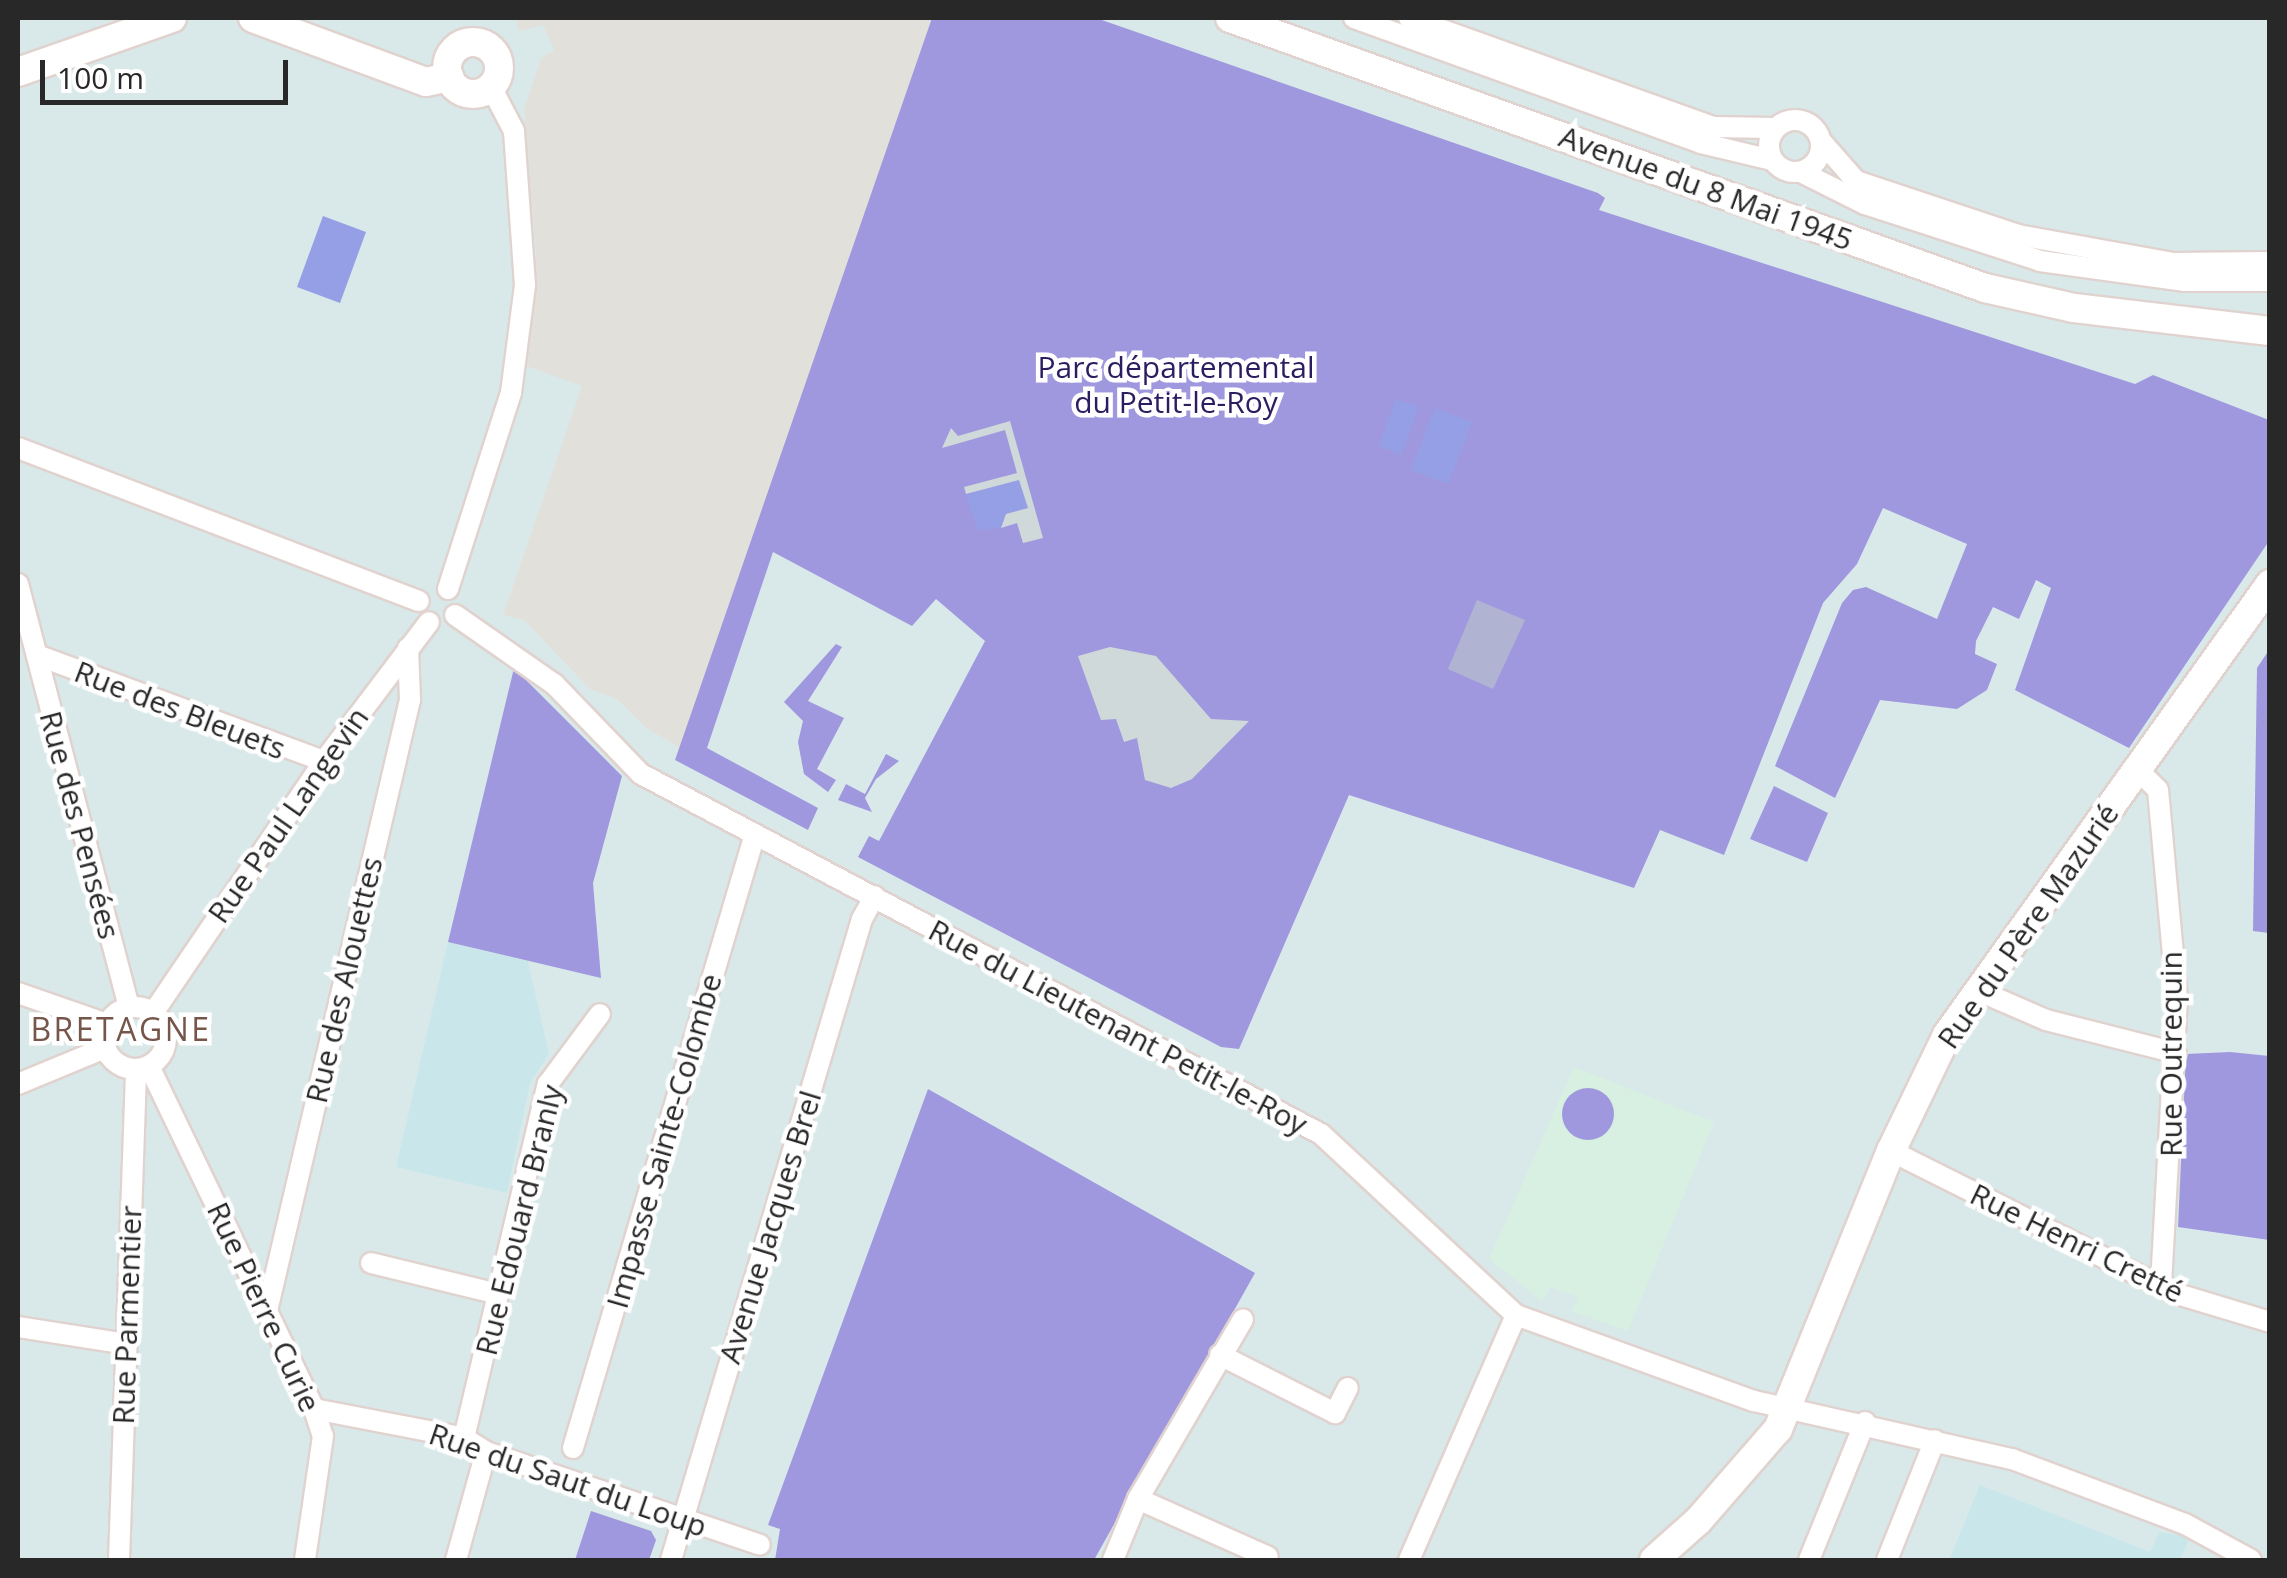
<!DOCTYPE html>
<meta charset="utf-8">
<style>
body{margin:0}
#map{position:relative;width:2287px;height:1578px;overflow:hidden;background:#d9e9ea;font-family:"Open Sans",sans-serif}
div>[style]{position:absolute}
.industrial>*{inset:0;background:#e2e0da}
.education>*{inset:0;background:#c9e7eb}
.medical>*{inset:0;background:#d7f0e1}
.green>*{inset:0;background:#9f98de}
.round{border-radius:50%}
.cemetery>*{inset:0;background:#b1b3d3}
.pitch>*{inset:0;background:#949fe5}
.plaza>*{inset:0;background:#d0d9da}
.roads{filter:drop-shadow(2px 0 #e0d3cf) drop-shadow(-2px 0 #e0d3cf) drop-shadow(0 2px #e0d3cf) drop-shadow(0 -2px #e0d3cf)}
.street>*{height:20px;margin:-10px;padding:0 10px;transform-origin:10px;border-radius:10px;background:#fff}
.street>.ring{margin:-10px;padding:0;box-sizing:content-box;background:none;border:20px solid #fff;border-radius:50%}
.secondary>*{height:28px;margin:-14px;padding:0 14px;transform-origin:14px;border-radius:14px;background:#fff}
.secondary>.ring{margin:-14px;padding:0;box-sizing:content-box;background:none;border:28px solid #fff;border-radius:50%}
span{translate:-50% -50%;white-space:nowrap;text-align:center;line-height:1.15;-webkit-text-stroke:9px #fff;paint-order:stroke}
.street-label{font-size:30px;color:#282828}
.park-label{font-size:30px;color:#2c1c60}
.neighbourhood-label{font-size:32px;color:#76564b;letter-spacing:2.5px}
.frame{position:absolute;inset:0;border:20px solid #282828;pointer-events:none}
.scale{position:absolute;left:40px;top:60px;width:248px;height:45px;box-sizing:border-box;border:5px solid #282828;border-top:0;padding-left:12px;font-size:30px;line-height:35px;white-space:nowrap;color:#282828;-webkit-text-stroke:8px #fff;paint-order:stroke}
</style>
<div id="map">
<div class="industrial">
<i style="clip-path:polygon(516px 18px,932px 18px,682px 749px,645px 727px,617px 699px,590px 689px,524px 620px,503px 615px,582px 386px,527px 366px,536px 252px,524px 109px,541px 58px,554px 50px,543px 25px,519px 31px)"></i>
</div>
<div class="education">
<i style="clip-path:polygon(448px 942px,528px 961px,549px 1054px,530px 1083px,507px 1193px,396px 1167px)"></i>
<i style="clip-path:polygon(1980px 1485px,2150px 1552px,2159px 1532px,2190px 1537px,2180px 1560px,1949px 1560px)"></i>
</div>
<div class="medical">
<i style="clip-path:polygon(1574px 1067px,1714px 1122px,1628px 1331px,1571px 1311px,1578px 1297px,1550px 1287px,1542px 1301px,1489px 1259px)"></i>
</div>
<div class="green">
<i style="clip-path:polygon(932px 18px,1096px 18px,1598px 193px,1605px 198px,1599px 210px,2135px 384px,2153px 375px,2269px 420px,2269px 541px,2129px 748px,2015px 690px,2051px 588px,2036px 580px,2019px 619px,1993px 607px,1976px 641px,1975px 654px,1997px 664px,1987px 690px,1957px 709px,1880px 700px,1835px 798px,1775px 766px,1842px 603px,1853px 590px,1866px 587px,1937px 619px,1967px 544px,1883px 508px,1857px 564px,1823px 603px,1724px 855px,1660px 830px,1634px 888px,1349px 795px,1239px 1049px,1221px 1047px,858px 857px,869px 836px,879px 841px,985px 641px,936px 599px,912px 626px,773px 552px,707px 748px,818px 808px,808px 830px,675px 760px)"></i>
<i style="clip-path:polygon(836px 644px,842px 647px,808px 701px,844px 718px,817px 769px,836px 780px,828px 792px,804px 774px,798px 742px,803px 721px,784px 702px)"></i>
<i style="clip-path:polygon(2269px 650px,2269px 933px,2253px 931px,2257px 668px)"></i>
<i style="clip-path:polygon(514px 668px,622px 776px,593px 883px,601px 978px,448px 942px)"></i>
<i style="clip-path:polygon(886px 754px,899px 761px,876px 779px,865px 798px,872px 812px,838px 800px,846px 784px,865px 794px)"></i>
<i style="clip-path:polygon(1774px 786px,1828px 813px,1807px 862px,1750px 839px)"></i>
<i style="clip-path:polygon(2230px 1052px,2269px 1056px,2269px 1240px,2178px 1227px,2186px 1054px)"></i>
<i class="round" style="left:1562px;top:1088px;width:52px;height:52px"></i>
<i style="clip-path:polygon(928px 1089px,1255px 1273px,1094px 1560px,775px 1560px,780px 1529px,768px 1525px)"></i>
<i style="clip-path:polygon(591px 1511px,651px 1531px,656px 1540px,649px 1560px,575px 1560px)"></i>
</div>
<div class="cemetery">
<i style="clip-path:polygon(1477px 600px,1525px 620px,1493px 689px,1448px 669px)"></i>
</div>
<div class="pitch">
<i style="clip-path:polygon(323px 216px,366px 232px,340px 303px,297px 287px)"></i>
<i style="clip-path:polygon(1396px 399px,1418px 407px,1401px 455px,1379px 446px)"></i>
<i style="clip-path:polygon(1435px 408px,1472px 422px,1448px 484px,1411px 470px)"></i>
<i style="clip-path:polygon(1019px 479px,1028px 508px,1006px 514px,1001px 528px,978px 530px,966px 495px)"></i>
</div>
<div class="plaza">
<i style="clip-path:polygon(1010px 421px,1043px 538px,1023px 543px,1017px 523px,1001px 528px,1006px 514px,1028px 508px,1019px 480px,966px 494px,964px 487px,1017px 473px,1005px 430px,942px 448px,951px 428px,958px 436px)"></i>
<i style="clip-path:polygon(1110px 647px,1156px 656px,1211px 719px,1249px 721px,1192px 779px,1171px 788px,1145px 780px,1137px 738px,1124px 742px,1116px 719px,1101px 720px,1078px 656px)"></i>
</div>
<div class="roads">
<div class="street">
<i style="left:1354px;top:18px;width:369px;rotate:19.8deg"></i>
<i style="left:1701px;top:143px;width:73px;rotate:13.5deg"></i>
<i style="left:1409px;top:18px;width:323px;rotate:19.7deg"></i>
<i style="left:1713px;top:127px;width:61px;rotate:0.9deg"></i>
<i class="ring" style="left:1769px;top:120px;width:32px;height:32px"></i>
<i style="left:1821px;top:141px;width:53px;rotate:48.8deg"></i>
<i style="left:1856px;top:181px;width:171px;rotate:18.4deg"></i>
<i style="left:2018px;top:235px;width:158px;rotate:10.2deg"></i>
<i style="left:2173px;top:263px;width:97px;rotate:-0.6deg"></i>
<i style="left:1801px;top:172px;width:72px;rotate:26.6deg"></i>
<i style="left:1865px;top:204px;width:184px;rotate:18deg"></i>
<i style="left:2040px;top:261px;width:145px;rotate:7.9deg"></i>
<i style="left:2184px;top:281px;width:86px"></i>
<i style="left:18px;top:448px;width:429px;rotate:20.9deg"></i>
<i style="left:18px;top:584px;width:438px;rotate:75.3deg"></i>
<i style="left:448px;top:589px;width:206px;rotate:-72.2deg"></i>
<i style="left:511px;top:393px;width:109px;rotate:-82.6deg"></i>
<i style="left:525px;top:285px;width:154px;rotate:-94.1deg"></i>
<i style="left:514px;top:131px;width:50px;rotate:-117.6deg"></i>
<i style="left:455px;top:615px;width:121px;rotate:34.9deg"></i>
<i style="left:554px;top:684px;width:125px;rotate:46deg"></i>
<i style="left:641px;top:774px;width:769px;rotate:27.9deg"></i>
<i style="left:1321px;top:1134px;width:266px;rotate:42.9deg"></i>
<i style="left:1516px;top:1315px;width:253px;rotate:19.9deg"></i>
<i style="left:1754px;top:1401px;width:264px;rotate:12.7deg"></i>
<i style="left:2012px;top:1459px;width:185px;rotate:20.6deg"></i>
<i style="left:2185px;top:1524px;width:75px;rotate:28.6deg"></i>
<i style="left:37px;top:655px;width:306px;rotate:20.3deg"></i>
<i style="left:2138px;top:770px;width:28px;rotate:45deg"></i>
<i style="left:2158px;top:790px;width:209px;rotate:84.8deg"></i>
<i style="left:2177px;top:998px;width:288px;rotate:93.2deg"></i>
<i style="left:1977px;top:990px;width:75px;rotate:23.5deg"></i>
<i style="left:2046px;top:1020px;width:134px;rotate:14.2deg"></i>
<i style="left:18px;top:993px;width:94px;rotate:19.2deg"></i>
<i class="ring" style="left:104px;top:1007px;width:42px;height:42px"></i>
<i style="left:153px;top:1013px;width:305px;rotate:-55.8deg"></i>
<i style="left:324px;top:761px;width:174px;rotate:-52.9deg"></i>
<i style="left:149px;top:1066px;width:381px;rotate:64.3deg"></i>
<i style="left:314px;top:1409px;width:28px;rotate:72deg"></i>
<i style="left:323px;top:1436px;width:125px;rotate:98.3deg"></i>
<i style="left:18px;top:1084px;width:94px;rotate:-22.5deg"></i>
<i style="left:1891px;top:1151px;width:317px;rotate:26.6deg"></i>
<i style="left:2174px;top:1293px;width:100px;rotate:16.8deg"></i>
<i style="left:371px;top:1263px;width:131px;rotate:13.7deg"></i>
<i style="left:267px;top:1311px;width:628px;rotate:-76.83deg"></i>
<i style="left:410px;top:700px;width:52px;rotate:-92.2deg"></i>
<i style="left:18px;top:1327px;width:109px;rotate:8.9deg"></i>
<i style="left:1220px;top:1355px;width:129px;rotate:26.8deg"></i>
<i style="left:1335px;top:1413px;width:28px;rotate:-63deg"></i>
<i style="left:314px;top:1409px;width:153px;rotate:10.9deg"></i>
<i style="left:464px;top:1438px;width:26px;rotate:32deg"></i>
<i style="left:486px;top:1452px;width:289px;rotate:18.7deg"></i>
<i style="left:464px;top:1438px;width:364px;rotate:-76.7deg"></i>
<i style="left:548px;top:1084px;width:87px;rotate:-53.4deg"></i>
<i style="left:573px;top:1448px;width:640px;rotate:-73.49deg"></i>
<i style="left:1138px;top:1499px;width:142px;rotate:24deg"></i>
<i style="left:119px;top:1560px;width:491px;rotate:-88deg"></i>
<i style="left:456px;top:1560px;width:112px;rotate:-74.5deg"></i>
<i style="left:671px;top:1560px;width:669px;rotate:-73.41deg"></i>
<i style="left:862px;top:919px;width:26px;rotate:-61deg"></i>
<i style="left:1113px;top:1560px;width:66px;rotate:-67.7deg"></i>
<i style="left:1138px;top:1499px;width:208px;rotate:-59.7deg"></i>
<i style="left:1409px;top:1560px;width:267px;rotate:-66.4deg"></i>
<i style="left:1809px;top:1560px;width:149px;rotate:-67.9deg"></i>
<i style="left:1887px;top:1560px;width:129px;rotate:-68.2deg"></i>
</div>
<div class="secondary">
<i style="left:253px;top:18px;width:184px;rotate:20.3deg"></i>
<i style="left:426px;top:82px;width:24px;rotate:-12deg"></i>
<i style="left:1230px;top:18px;width:802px;rotate:19.68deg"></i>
<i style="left:1985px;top:288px;width:91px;rotate:12.7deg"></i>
<i style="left:2074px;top:308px;width:197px;rotate:6.7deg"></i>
<i class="ring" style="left:447px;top:42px;width:24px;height:24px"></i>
<i style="left:18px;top:72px;width:163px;rotate:-19.3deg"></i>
<i style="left:1654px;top:1560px;width:59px;rotate:-41.6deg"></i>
<i style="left:1698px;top:1521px;width:122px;rotate:-49deg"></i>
<i style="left:1778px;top:1429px;width:300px;rotate:-67.9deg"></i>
<i style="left:1891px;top:1151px;width:129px;rotate:-64.2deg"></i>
<i style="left:1947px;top:1035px;width:555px;rotate:-54.39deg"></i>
</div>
</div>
<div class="street-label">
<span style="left:1706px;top:188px;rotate:20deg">Avenue du 8 Mai 1945</span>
<span style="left:180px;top:710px;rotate:21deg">Rue des Bleuets</span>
<span style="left:288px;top:815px;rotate:-55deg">Rue Paul Langevin</span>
<span style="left:80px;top:825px;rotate:75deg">Rue des Pensées</span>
<span style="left:2028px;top:926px;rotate:-55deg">Rue du Père Mazurié</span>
<span style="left:344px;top:980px;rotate:-77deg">Rue des Alouettes</span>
<span style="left:1118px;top:1027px;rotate:28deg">Rue du Lieutenant Petit-le-Roy</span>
<span style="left:2171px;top:1054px;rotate:-90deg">Rue Outrequin</span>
<span style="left:664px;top:1141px;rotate:-74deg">Impasse Sainte-Colombe</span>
<span style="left:519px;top:1220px;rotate:-76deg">Rue Edouard Branly</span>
<span style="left:770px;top:1227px;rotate:-73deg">Avenue Jacques Brel</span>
<span style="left:2077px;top:1243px;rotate:26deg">Rue Henri Cretté</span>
<span style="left:264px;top:1307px;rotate:65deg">Rue Pierre Curie</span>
<span style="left:127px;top:1315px;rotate:-88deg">Rue Parmentier</span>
<span style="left:568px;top:1480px;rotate:19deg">Rue du Saut du Loup</span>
</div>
<div class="park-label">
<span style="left:1176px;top:384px">Parc départemental<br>du Petit-le-Roy</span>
</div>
<div class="neighbourhood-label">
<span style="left:121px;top:1029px">BRETAGNE</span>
</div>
<div class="frame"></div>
<div class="scale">100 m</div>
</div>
